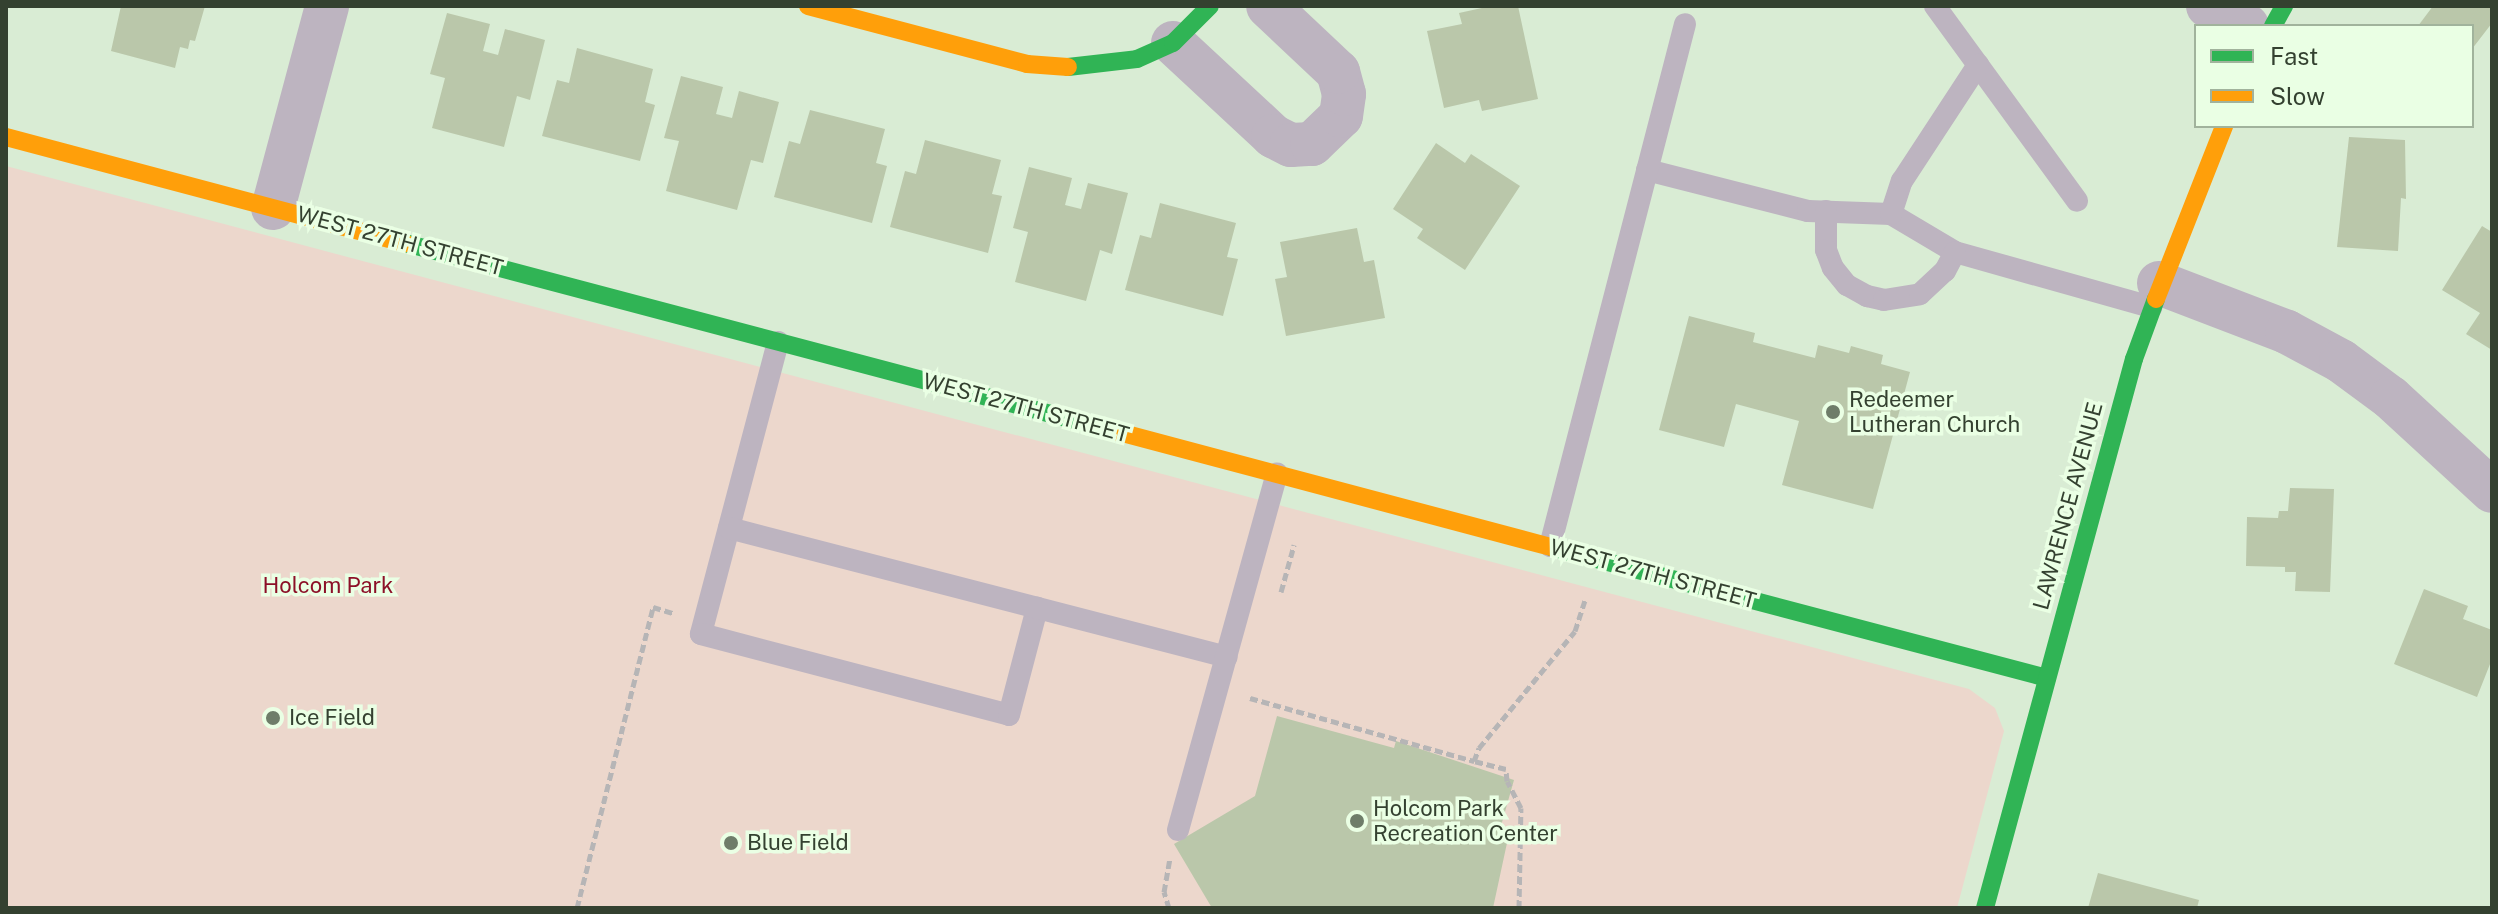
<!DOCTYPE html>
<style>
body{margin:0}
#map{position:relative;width:2498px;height:914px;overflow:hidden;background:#d9ecd4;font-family:"Public Sans",sans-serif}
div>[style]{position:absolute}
.green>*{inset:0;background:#ecd7cc}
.building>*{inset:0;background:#bac7aa}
.path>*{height:5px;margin-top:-2.5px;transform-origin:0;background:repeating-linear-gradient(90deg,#b6b5b6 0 8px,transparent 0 12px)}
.lane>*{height:22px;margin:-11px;padding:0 11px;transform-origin:11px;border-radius:11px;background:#bdb4c0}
.street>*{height:44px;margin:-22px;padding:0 22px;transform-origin:22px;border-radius:22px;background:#bdb4c0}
.fast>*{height:18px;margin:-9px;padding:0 9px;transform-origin:9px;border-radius:9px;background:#30b455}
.slow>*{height:18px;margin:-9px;padding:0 9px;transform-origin:9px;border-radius:9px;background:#ff9f0a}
.dots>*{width:22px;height:22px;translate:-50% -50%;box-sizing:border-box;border:4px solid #eaffe4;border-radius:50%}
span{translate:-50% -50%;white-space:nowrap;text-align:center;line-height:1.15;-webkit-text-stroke:7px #eaffe4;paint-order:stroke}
.street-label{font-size:22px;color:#344130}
.poi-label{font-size:22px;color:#344130}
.left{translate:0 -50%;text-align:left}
.park-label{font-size:22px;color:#8c1028}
.frame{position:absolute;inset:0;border:8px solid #344130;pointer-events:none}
.legend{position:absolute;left:2194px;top:24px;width:280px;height:104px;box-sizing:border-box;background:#eaffe4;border:2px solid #a1b39c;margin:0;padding:10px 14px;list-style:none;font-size:24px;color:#344130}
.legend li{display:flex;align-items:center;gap:16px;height:40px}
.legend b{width:40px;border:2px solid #a1b39c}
</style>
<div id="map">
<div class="green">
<i style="clip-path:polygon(6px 166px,1969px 689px,1995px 708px,2004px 731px,1957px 908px,6px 908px)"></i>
</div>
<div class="building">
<i style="clip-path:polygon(121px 6px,205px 6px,195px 41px,190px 40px,188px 49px,180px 47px,175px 68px,111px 51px)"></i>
<i style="clip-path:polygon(1491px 6px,1518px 6px,1538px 99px,1482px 111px,1479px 100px,1444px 108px,1427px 31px,1462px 24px,1459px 13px)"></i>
<i style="clip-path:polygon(2433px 6px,2492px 6px,2492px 23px,2472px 49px,2472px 26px,2418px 26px)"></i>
<i style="clip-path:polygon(447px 13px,490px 24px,483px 51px,498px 55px,505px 29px,545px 40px,530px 100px,517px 96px,504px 147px,432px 128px,445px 78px,430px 74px)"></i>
<i style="clip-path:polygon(577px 48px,653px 69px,645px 102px,655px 105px,640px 161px,542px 136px,557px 80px,569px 83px)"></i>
<i style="clip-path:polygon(681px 76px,723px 87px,716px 114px,732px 118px,739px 91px,779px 102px,763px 163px,751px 160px,737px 210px,666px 191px,679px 141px,664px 138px)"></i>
<i style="clip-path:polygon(810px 110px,885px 129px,876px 163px,887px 166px,872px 223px,774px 197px,789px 141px,800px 144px)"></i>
<i style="clip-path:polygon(2349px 137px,2405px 140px,2406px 199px,2401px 198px,2398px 251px,2337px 247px)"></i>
<i style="clip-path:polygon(925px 140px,1001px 160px,992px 194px,1002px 196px,988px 253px,890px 227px,905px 171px,916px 174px)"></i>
<i style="clip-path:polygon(1436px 143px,1465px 163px,1471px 154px,1520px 186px,1465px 270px,1417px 238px,1423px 229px,1393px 209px)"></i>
<i style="clip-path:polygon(1029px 167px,1072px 178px,1065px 205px,1081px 209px,1088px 183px,1128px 193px,1112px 254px,1100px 250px,1086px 301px,1015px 282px,1028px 232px,1013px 228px)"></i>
<i style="clip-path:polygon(1160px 203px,1236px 223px,1227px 257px,1238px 259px,1223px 316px,1125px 290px,1140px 235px,1151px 238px)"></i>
<i style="clip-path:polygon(2482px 226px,2492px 232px,2492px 350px,2466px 334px,2480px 313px,2442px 290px)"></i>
<i style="clip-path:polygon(1357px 228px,1364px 262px,1374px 260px,1385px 318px,1286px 336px,1275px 279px,1287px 277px,1280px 242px)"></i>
<i style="clip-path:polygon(1689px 316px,1755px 333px,1753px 342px,1815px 358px,1818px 345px,1849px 353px,1851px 346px,1883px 355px,1881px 364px,1910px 372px,1873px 509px,1782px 485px,1799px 421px,1736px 404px,1724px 447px,1659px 430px)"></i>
<i style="clip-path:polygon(2290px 488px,2334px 489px,2330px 592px,2295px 591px,2296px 572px,2285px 572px,2285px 567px,2246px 566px,2247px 517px,2278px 518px,2279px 511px,2288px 511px)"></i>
<i style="clip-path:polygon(2424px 589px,2468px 606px,2463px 619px,2492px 630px,2492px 659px,2477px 697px,2394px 664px)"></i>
<i style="clip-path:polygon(1277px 716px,1394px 748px,1396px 741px,1514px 780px,1497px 840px,1507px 843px,1493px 908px,1212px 908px,1174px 844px,1255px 796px)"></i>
<i style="clip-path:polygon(2098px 873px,2199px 900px,2197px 908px,2088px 908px)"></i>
</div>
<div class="path">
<i style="left:1281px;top:592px;width:49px;rotate:-74.5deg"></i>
<i style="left:1250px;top:698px;width:233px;rotate:15.7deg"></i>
<i style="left:577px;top:908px;width:310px;rotate:-75.8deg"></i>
<i style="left:653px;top:607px;width:21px;rotate:17deg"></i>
<i style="left:1169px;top:908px;width:17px;rotate:-107deg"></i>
<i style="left:1164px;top:892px;width:34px;rotate:-80deg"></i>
<i style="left:1519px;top:908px;width:100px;rotate:-88.9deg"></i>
<i style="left:1521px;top:808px;width:30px;rotate:-117deg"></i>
<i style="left:1507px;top:781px;width:12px;rotate:-95deg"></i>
<i style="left:1506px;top:769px;width:33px;rotate:-166deg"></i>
<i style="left:1474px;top:761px;width:14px;rotate:-69deg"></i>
<i style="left:1479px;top:748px;width:151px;rotate:-50.6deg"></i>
<i style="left:1575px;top:631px;width:32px;rotate:-72deg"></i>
</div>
<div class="lane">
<i style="left:1935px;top:6px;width:241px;rotate:53.9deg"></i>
<i style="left:1647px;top:170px;width:166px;rotate:14.3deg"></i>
<i style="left:1808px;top:211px;width:83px;rotate:2.1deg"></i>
<i style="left:1891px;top:214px;width:74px;rotate:30.7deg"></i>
<i style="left:1955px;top:252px;width:204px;rotate:15.7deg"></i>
<i style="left:1826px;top:211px;width:39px;rotate:90deg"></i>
<i style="left:1826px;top:250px;width:19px;rotate:69deg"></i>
<i style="left:1833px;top:268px;width:22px;rotate:51deg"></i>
<i style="left:1847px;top:285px;width:23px;rotate:29deg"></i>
<i style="left:1867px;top:296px;width:17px;rotate:13deg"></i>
<i style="left:1884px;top:300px;width:36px;rotate:-9deg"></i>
<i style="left:1920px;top:294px;width:34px;rotate:-43deg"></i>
<i style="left:1945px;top:271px;width:21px;rotate:-62deg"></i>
<i style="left:1891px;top:214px;width:35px;rotate:-72deg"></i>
<i style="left:1902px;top:181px;width:139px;rotate:-56.8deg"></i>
<i style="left:778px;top:342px;width:302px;rotate:104.8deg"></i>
<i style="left:701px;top:634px;width:318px;rotate:14.7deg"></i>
<i style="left:1009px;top:715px;width:111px;rotate:-75.3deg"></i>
<i style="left:729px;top:528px;width:514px;rotate:14.52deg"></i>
<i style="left:1550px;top:546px;width:539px;rotate:-75.5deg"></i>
<i style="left:1178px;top:830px;width:370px;rotate:-74.5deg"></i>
</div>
<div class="street">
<i style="left:2208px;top:6px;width:44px;rotate:27.1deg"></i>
<i style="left:1173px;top:43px;width:137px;rotate:42.9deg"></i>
<i style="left:1273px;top:136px;width:20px;rotate:27deg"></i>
<i style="left:1291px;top:145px;width:21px;rotate:-3deg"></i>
<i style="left:1312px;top:144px;width:40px;rotate:-44deg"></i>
<i style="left:1341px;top:116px;width:22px;rotate:-82deg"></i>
<i style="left:1344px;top:94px;width:23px;rotate:-105deg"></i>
<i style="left:1338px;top:72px;width:96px;rotate:-136.7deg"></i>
<i style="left:273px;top:208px;width:209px;rotate:-75deg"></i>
<i style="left:2159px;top:283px;width:137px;rotate:20.9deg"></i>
<i style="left:2287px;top:332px;width:61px;rotate:28.2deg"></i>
<i style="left:2341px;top:361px;width:62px;rotate:36.5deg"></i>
<i style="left:2391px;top:398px;width:137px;rotate:42.6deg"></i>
</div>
<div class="fast">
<i style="left:2273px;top:26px;width:23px;rotate:-61deg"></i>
<i style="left:1068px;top:67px;width:69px;rotate:-6.6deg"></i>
<i style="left:1137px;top:59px;width:39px;rotate:-24deg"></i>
<i style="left:1173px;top:43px;width:52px;rotate:-45deg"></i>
<i style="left:405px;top:243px;width:719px;rotate:14.83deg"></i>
<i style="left:1551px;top:547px;width:513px;rotate:14.79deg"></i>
<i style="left:1985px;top:908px;width:569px;rotate:-74.82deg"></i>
<i style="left:2134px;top:359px;width:64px;rotate:-69.9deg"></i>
</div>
<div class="slow">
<i style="left:808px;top:6px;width:227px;rotate:14.8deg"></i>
<i style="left:1027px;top:64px;width:41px;rotate:4.2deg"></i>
<i style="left:6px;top:137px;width:413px;rotate:14.9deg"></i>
<i style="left:2156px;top:299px;width:186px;rotate:-68.5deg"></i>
<i style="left:1100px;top:427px;width:467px;rotate:14.9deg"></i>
</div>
<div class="dots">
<i style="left:1833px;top:412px;background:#6e7d69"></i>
<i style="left:273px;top:718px;background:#6e7d69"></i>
<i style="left:1357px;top:821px;background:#6e7d69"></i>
<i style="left:731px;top:843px;background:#6e7d69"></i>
</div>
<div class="street-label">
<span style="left:400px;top:241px;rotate:15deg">WEST 27TH STREET</span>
<span style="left:1026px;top:408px;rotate:15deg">WEST 27TH STREET</span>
<span style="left:2068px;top:506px;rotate:-75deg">LAWRENCE AVENUE</span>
<span style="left:1653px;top:574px;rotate:15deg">WEST 27TH STREET</span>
</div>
<div class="poi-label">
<span class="left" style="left:1849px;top:412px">Redeemer<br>Lutheran Church</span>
<span class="left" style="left:289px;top:718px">Ice Field</span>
<span class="left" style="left:1373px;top:821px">Holcom Park<br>Recreation Center</span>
<span class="left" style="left:747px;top:843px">Blue Field</span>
</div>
<div class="park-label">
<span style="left:328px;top:586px">Holcom Park</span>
</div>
<div class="frame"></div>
<ul class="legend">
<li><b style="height:10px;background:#30b455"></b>Fast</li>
<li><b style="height:10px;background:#ff9f0a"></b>Slow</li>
</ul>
</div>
